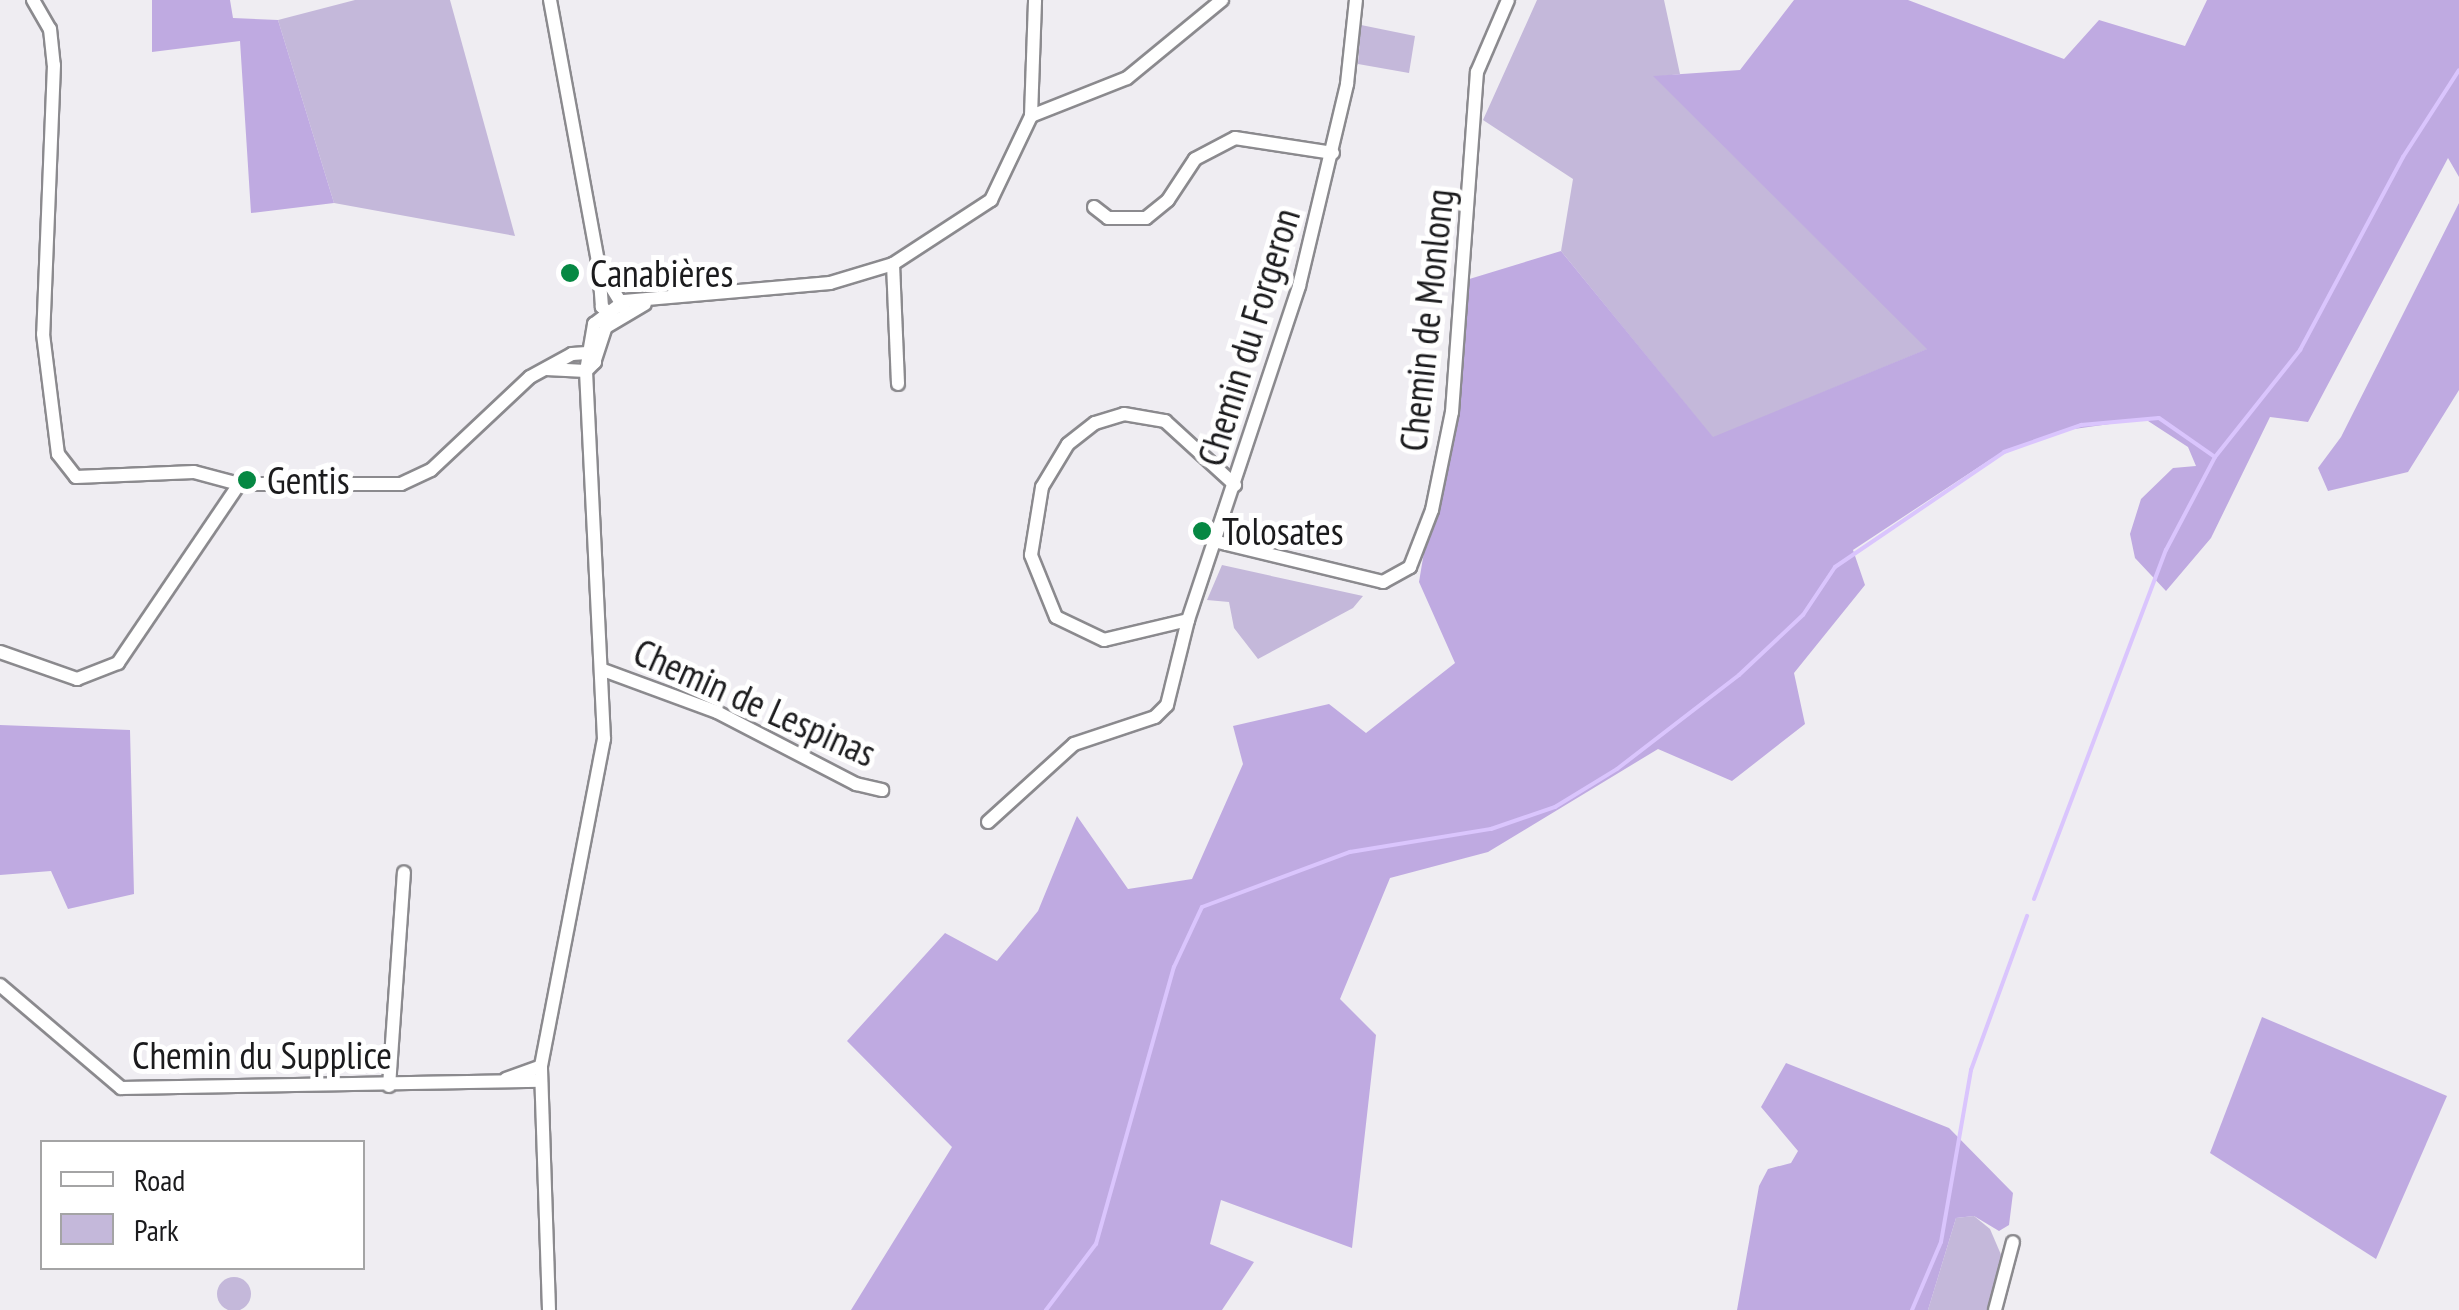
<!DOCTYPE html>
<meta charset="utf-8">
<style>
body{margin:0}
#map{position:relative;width:2459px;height:1310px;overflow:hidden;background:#efedf2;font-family:"PT Sans Narrow",sans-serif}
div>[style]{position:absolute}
.green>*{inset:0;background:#c4b8da}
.round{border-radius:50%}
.forest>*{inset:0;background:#bfaae1}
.stream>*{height:4px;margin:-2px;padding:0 2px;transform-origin:2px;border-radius:2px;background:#dac5fd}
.roads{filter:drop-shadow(2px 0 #8b8a8e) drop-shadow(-2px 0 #8b8a8e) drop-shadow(0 2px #8b8a8e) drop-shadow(0 -2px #8b8a8e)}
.minor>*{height:12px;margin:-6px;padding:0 6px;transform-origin:6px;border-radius:6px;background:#fff}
.dots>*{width:28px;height:28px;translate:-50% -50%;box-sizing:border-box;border:5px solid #fff;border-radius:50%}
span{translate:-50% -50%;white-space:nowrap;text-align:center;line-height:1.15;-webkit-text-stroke:10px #fff;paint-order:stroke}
.poi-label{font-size:38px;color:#1b1b1d}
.left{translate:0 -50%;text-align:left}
.street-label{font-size:38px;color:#1b1b1d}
.legend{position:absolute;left:40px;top:1140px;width:325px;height:130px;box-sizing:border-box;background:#fff;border:2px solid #a4a4a5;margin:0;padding:12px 18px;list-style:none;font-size:30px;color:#1b1b1d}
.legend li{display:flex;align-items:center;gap:20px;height:50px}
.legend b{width:50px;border:2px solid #a4a4a5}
</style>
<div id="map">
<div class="green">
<i style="clip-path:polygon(355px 0,450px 0,515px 236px,334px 203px,278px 20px)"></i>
<i style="clip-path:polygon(1537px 0,1664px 0,1680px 74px,1655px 77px,1928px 349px,1713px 438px,1561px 251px,1573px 179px,1483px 120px)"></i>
<i style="clip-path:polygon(1361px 25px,1415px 36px,1409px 73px,1358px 64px)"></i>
<i style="clip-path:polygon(1222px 565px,1285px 579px,1363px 596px,1353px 608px,1258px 659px,1234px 628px,1229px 602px,1207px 600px)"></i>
<i style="clip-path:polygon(1974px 1216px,1990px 1229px,2005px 1264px,1990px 1310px,1928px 1310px,1956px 1218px)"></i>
<i class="round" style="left:217px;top:1277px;width:34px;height:34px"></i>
</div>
<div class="forest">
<i style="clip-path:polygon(152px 0,230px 0,233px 18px,278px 20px,334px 203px,251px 213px,240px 41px,152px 52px)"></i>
<i style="clip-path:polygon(1794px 0,1908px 0,2064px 59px,2099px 20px,2185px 46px,2207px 0,2459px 0,2459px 177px,2448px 158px,2308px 422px,2270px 417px,2211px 538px,2166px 591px,2135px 558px,2130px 534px,2141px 499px,2173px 468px,2196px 466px,2188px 447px,2145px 419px,2060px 431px,1991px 459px,1853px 550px,1865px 585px,1794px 673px,1805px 724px,1732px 781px,1658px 749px,1488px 852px,1390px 878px,1340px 999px,1376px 1035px,1352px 1248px,1221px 1200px,1210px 1244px,1254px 1262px,1222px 1310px,851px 1310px,952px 1147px,847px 1041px,945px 933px,997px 961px,1038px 911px,1077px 816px,1128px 889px,1192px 879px,1243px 764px,1233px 726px,1329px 704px,1366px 733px,1455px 663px,1419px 582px,1448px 408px,1453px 284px,1561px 251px,1713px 437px,1927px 349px,1653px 76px,1740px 70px)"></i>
<i style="clip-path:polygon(2459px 203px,2459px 390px,2408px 472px,2328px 491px,2318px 468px,2341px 437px)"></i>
<i style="clip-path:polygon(0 725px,130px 730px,134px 894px,68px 909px,51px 871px,0 875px)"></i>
<i style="clip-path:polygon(2262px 1017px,2447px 1096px,2376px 1259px,2210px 1153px)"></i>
<i style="clip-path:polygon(1786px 1063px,1949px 1128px,2013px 1193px,2009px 1225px,1999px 1231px,1974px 1216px,1956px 1218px,1928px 1310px,1737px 1310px,1759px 1186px,1768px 1169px,1791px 1163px,1798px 1151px,1761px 1107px)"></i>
</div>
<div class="stream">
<i style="left:2034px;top:899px;width:373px;rotate:-69.3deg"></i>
<i style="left:2166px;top:550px;width:105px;rotate:-62.2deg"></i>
<i style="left:1046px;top:1310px;width:83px;rotate:-52.9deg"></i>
<i style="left:1096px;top:1244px;width:288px;rotate:-74.3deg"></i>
<i style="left:1174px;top:967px;width:66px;rotate:-65deg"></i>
<i style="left:1202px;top:907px;width:158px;rotate:-20.4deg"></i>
<i style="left:1350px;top:852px;width:143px;rotate:-9.3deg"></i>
<i style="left:1491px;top:829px;width:68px;rotate:-19deg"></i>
<i style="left:1555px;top:807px;width:73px;rotate:-31.5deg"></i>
<i style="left:1617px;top:769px;width:154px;rotate:-37.6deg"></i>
<i style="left:1739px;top:675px;width:88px;rotate:-43.2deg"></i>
<i style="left:1803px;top:615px;width:58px;rotate:-56.3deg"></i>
<i style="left:1835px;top:567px;width:204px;rotate:-34.2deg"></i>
<i style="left:2004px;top:452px;width:82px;rotate:-19.3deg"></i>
<i style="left:2081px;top:425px;width:78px;rotate:-5.1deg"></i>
<i style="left:2159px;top:418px;width:68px;rotate:34.9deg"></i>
<i style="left:2215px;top:457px;width:137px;rotate:-51.5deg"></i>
<i style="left:2300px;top:350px;width:219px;rotate:-61.9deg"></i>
<i style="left:2403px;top:157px;width:103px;rotate:-57.2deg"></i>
<i style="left:1912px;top:1310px;width:74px;rotate:-66.9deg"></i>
<i style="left:1941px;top:1242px;width:175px;rotate:-80.1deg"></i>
<i style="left:1971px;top:1070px;width:164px;rotate:-70deg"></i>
</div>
<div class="roads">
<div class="minor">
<i style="left:33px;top:0;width:34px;rotate:60deg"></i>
<i style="left:50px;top:29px;width:36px;rotate:84deg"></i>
<i style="left:54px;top:65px;width:269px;rotate:92.3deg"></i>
<i style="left:43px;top:334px;width:121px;rotate:82.9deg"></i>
<i style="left:58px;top:454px;width:29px;rotate:52deg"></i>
<i style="left:76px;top:477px;width:118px;rotate:-2.4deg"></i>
<i style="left:194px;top:472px;width:47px;rotate:14.9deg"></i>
<i style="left:239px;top:484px;width:162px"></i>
<i style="left:401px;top:484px;width:33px;rotate:-25deg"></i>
<i style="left:431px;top:470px;width:136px;rotate:-43.2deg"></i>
<i style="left:530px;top:377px;width:48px;rotate:-28.7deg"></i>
<i style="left:572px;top:354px;width:15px;rotate:-4deg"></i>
<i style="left:587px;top:353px;width:12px;rotate:48deg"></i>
<i style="left:595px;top:362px;width:13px;rotate:135deg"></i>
<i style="left:586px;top:371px;width:40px;rotate:-177.1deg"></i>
<i style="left:550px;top:0;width:271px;rotate:79.6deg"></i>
<i style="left:1031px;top:116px;width:116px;rotate:-88deg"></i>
<i style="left:1094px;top:207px;width:18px;rotate:38deg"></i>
<i style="left:1108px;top:218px;width:38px"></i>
<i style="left:1146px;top:218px;width:28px;rotate:-39deg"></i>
<i style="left:1168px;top:200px;width:49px;rotate:-56.6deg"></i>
<i style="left:1195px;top:159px;width:45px;rotate:-27.7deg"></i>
<i style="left:1235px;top:138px;width:99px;rotate:8.7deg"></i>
<i style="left:893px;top:264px;width:120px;rotate:87.6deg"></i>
<i style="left:610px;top:314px;width:11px;rotate:-139deg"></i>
<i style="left:602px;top:307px;width:40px;rotate:-94.3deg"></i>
<i style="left:599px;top:267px;width:48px;rotate:58.6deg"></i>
<i style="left:594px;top:363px;width:38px;rotate:-72deg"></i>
<i style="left:606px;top:327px;width:45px;rotate:-30.5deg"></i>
<i style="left:1218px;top:542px;width:170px;rotate:13.6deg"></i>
<i style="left:1383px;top:582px;width:31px;rotate:-29deg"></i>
<i style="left:1410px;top:567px;width:61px;rotate:-68.9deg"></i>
<i style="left:1432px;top:510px;width:100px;rotate:-78.5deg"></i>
<i style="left:1452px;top:412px;width:341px;rotate:-85.8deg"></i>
<i style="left:1477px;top:72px;width:78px;rotate:-66.7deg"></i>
<i style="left:1188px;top:620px;width:86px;rotate:166.6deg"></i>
<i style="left:1104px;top:640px;width:53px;rotate:-154.4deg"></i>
<i style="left:1056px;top:617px;width:67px;rotate:-112deg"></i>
<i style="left:1031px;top:555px;width:69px;rotate:-80.8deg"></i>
<i style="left:1042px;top:487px;width:50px;rotate:-58.8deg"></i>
<i style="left:1068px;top:444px;width:34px;rotate:-38deg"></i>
<i style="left:1095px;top:423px;width:30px;rotate:-17deg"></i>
<i style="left:1124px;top:414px;width:42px;rotate:9.7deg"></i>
<i style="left:1165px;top:421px;width:95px;rotate:42.4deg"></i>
<i style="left:0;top:652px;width:82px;rotate:19.3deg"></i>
<i style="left:77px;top:679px;width:44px;rotate:-21.3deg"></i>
<i style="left:118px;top:663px;width:216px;rotate:-55.9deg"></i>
<i style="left:603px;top:670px;width:121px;rotate:20.2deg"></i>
<i style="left:717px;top:712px;width:157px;rotate:27.4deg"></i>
<i style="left:856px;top:784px;width:27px;rotate:13deg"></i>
<i style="left:988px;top:822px;width:116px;rotate:-42.2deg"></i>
<i style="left:1074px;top:744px;width:85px;rotate:-18.4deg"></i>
<i style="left:1155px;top:717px;width:17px;rotate:-45deg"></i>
<i style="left:1167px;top:705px;width:88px;rotate:-76.1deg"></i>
<i style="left:1188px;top:620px;width:352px;rotate:-71.6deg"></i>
<i style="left:1299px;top:286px;width:208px;rotate:-76.6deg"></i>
<i style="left:1347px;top:84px;width:84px;rotate:-83.9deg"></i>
<i style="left:0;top:985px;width:159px;rotate:40.4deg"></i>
<i style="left:121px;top:1088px;width:420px;rotate:-1deg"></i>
<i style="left:506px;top:1079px;width:37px;rotate:-20deg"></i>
<i style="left:389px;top:1086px;width:214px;rotate:-86deg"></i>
<i style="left:549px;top:1310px;width:244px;rotate:-91.9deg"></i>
<i style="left:541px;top:1066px;width:333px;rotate:-79.1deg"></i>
<i style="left:604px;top:739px;width:368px;rotate:-92.8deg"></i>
<i style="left:586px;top:371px;width:48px;rotate:-80.3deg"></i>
<i style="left:594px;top:324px;width:38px;rotate:-37deg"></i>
<i style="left:624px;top:301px;width:207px;rotate:-5deg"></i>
<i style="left:830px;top:283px;width:66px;rotate:-16.8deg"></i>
<i style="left:893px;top:264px;width:117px;rotate:-33.1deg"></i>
<i style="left:991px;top:200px;width:93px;rotate:-64.5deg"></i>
<i style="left:1031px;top:116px;width:103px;rotate:-21.6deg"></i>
<i style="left:1127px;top:78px;width:123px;rotate:-39.4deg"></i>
<i style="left:1995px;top:1310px;width:70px;rotate:-75.2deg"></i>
</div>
</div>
<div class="dots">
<i style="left:570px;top:273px;background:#068843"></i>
<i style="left:247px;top:480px;background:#068843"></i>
<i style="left:1202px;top:531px;background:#068843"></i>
</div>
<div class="poi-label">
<span class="left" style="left:590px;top:273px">Canabières</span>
<span class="left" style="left:267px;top:480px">Gentis</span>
<span class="left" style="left:1222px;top:531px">Tolosates</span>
</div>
<div class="street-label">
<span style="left:1426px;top:320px;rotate:-84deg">Chemin de Monlong</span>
<span style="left:1248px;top:337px;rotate:-73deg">Chemin du Forgeron</span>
<span style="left:755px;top:702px;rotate:24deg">Chemin de Lespinas</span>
<span style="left:262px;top:1055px">Chemin du Supplice</span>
</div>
<ul class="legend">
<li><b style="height:12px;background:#fff"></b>Road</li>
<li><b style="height:28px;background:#c4b8da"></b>Park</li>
</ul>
</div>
